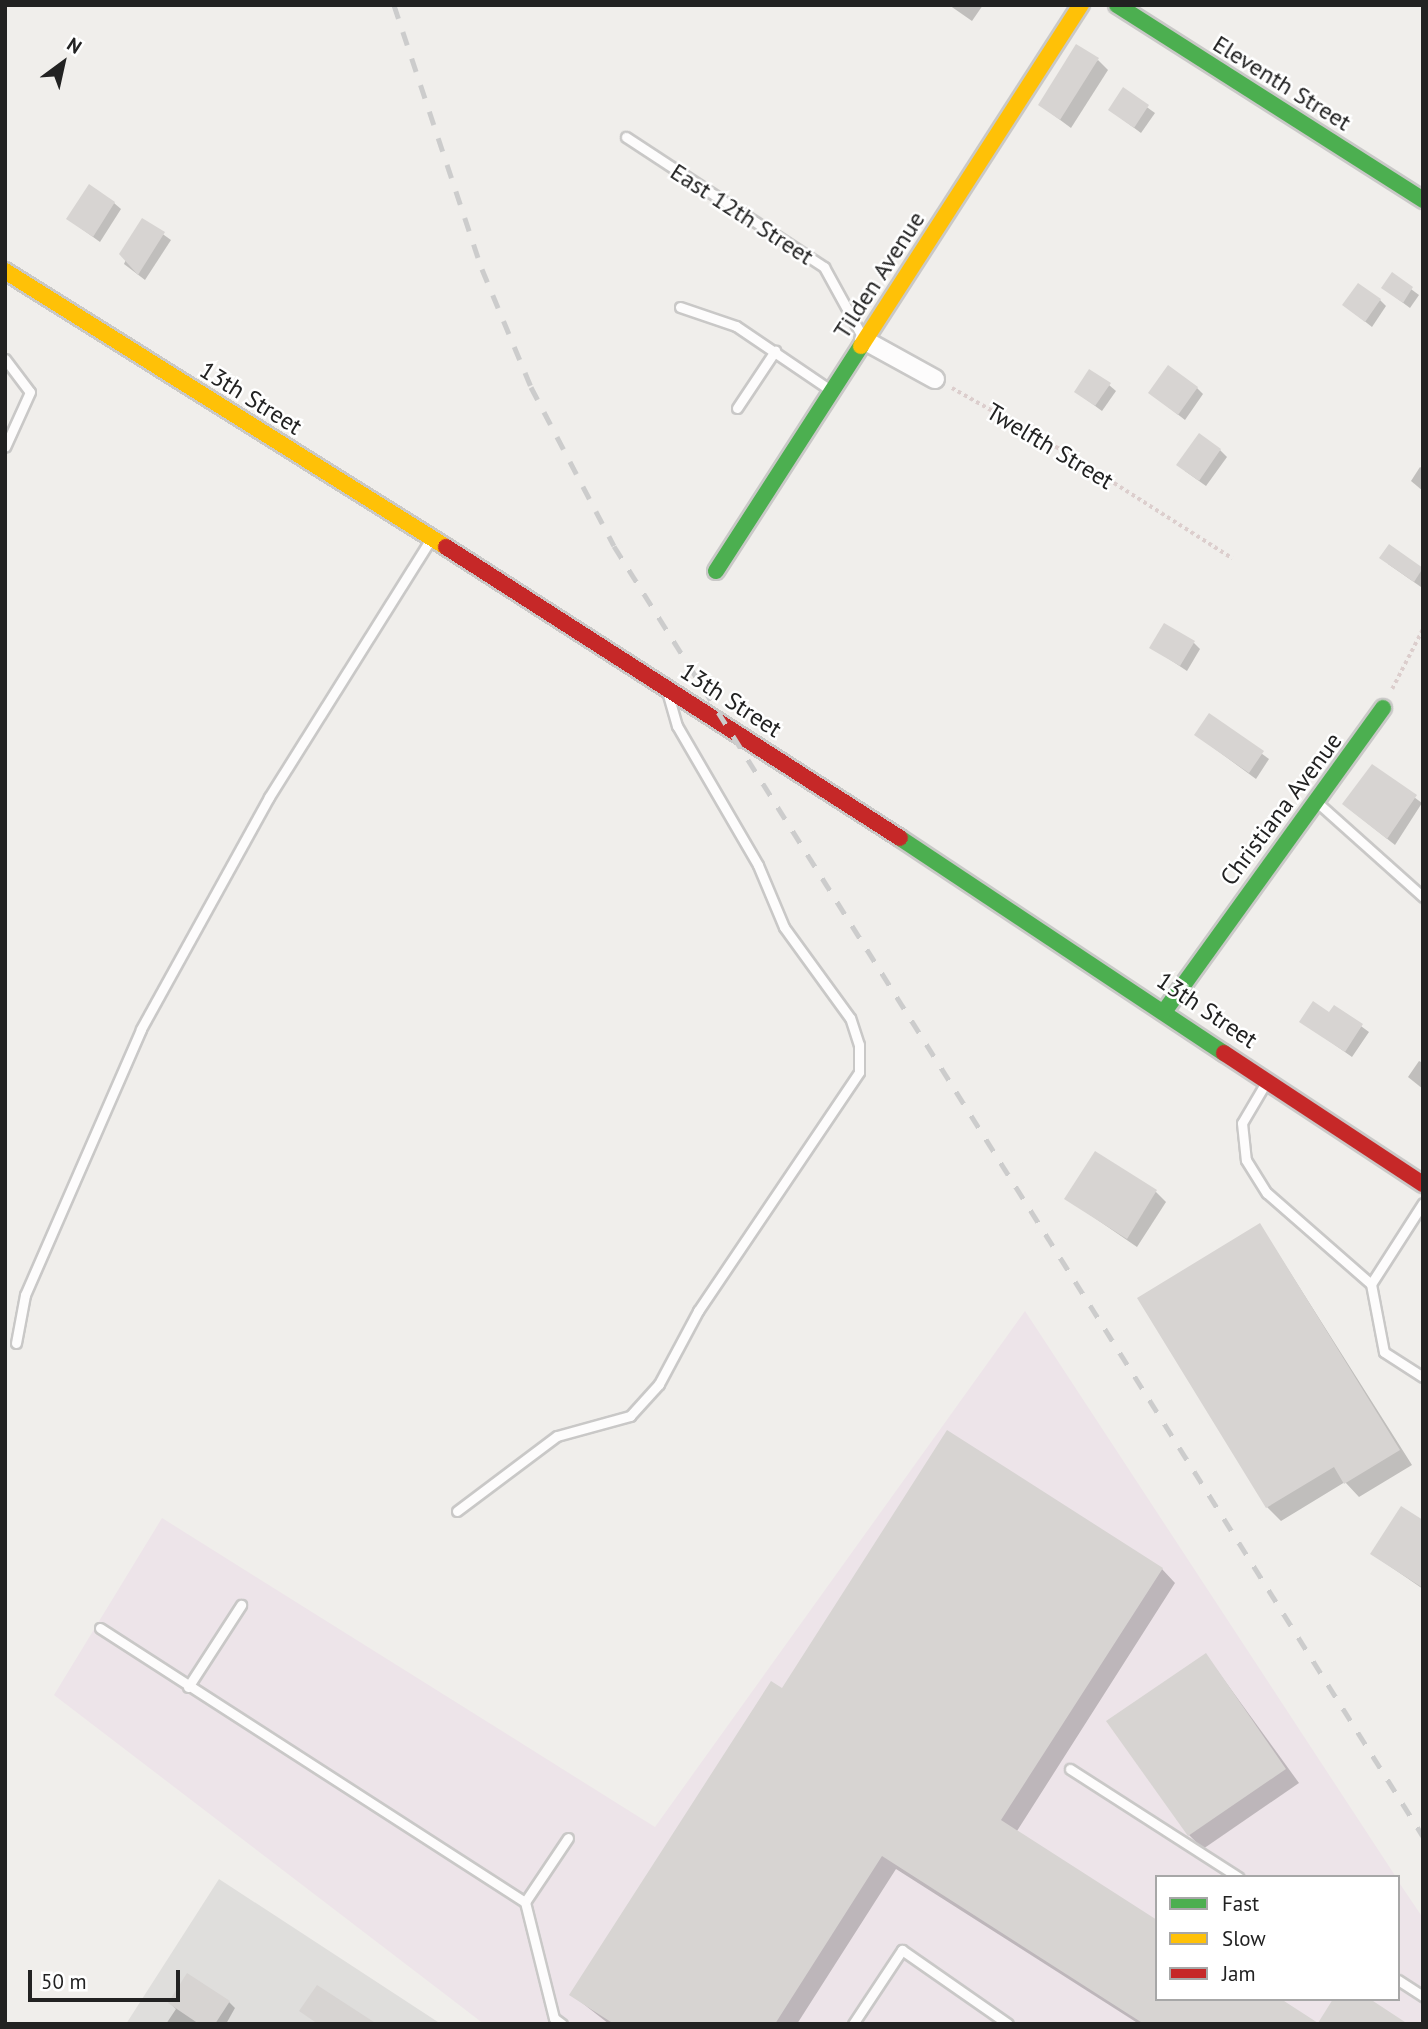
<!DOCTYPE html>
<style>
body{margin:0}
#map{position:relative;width:1428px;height:2029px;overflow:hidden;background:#f0eeeb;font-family:"PT Sans",sans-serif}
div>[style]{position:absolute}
.residential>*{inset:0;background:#dfdedc}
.industrial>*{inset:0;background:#ede4e9}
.shadow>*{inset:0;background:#0003}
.building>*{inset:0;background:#d7d4d2}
.path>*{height:3.5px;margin-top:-1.75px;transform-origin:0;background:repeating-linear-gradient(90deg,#dccecd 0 3.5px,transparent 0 7px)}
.roads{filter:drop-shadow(2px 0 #c9c8c7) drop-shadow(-2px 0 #c9c8c7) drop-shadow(0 2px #c9c8c7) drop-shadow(0 -2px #c9c8c7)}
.lane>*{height:9px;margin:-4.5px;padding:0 4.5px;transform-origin:4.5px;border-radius:4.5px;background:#fdfcfc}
.street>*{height:18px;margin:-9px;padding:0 9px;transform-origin:9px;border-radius:9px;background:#fdfcfc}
.fast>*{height:16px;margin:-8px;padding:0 8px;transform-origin:8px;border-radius:8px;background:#4caf50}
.slow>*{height:16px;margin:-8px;padding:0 8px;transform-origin:8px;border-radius:8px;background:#ffc107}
.jam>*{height:16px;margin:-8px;padding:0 8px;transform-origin:8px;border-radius:8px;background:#c62828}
.rail>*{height:5px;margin-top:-2.5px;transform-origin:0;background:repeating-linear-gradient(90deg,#ccc 0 14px,transparent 0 28px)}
span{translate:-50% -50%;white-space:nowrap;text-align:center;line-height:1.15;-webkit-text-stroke:5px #fff;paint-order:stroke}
.street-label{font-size:24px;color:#222}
.frame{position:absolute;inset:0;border:7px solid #222;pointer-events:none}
.legend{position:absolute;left:1155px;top:1875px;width:245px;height:126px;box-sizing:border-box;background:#fff;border:2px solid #a7a7a7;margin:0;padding:9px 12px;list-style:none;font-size:21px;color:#222}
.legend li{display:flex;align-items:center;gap:14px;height:35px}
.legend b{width:35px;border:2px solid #a7a7a7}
.north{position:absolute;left:28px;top:28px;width:70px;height:70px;-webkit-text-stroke:5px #fff;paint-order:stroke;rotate:33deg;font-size:19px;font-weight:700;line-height:28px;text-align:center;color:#222}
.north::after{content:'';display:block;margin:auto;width:24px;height:32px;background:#222;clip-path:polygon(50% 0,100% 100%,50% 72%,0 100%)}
.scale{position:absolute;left:28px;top:1970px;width:152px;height:32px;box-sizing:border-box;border:4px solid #222;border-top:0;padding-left:9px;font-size:21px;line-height:24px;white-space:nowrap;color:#222;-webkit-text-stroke:5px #fff;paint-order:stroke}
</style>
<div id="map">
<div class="residential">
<i style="clip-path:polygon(219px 1879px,441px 2024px,126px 2024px)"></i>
</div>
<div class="industrial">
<i style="clip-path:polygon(1025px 1311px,1396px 1877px,1157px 1877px,1157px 1999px,1398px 1999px,1398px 1881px,1423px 1918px,1423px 2024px,484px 2024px,54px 1695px,162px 1518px,655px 1827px)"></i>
</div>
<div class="shadow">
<i style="clip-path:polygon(949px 5px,983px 5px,972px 21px)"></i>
<i style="clip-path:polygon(1098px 60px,1108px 70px,1071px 128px,1040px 105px)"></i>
<i style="clip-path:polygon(1123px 90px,1155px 113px,1141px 133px,1110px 110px)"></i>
<i style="clip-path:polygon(114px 203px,121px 209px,100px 242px,68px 219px)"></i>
<i style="clip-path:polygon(143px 220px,171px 240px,145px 280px,124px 264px)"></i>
<i style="clip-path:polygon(1392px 275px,1419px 295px,1410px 308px,1383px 288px)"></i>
<i style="clip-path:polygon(1380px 300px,1386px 306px,1372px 327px,1344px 305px)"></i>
<i style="clip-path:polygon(1109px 385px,1116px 391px,1102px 411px,1076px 392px)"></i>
<i style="clip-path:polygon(1197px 388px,1203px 394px,1185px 420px,1150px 393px)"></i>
<i style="clip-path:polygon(1220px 450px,1227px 457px,1206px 486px,1185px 471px)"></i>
<i style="clip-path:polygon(1420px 467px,1423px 469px,1423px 491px,1411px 481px)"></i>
<i style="clip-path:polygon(1389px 546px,1422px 569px,1421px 587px,1388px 564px)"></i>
<i style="clip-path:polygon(1194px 643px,1200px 649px,1187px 671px,1151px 647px)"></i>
<i style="clip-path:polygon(1209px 715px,1269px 759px,1256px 779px,1196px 735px)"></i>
<i style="clip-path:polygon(1372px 766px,1422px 803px,1395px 845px,1352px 811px)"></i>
<i style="clip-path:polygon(1335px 1007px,1369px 1032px,1352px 1057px,1301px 1021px,1330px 1015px)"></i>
<i style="clip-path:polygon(1419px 1061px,1423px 1063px,1423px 1089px,1408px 1077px)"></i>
<i style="clip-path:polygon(1156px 1192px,1166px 1202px,1137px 1247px,1067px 1199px)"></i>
<i style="clip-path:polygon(1260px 1225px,1412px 1465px,1359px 1497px,1345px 1482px,1281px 1521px,1267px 1507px)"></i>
<i style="clip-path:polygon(1423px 1522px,1423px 1589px,1372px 1554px)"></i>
<i style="clip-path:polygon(1162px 1569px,1175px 1583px,1017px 1831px,1157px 1999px,1317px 2024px,1139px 2024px,896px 1869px,797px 2024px,609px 2024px,572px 1995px,783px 1690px)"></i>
<i style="clip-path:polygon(1206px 1655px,1299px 1783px,1203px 1849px,1189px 1835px)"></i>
<i style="clip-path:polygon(229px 2002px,235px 2008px,226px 2024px,166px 2024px,176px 2009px,170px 2003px)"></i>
</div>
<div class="building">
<i style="clip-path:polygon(1076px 44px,1099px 58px,1060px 120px,1038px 105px)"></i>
<i style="clip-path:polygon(1123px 87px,1149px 105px,1134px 128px,1108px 110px)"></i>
<i style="clip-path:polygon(89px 184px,115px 202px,93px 237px,66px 219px)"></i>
<i style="clip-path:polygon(142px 218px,165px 232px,138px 275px,119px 254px)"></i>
<i style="clip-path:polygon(1392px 272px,1413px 287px,1403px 303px,1381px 288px)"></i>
<i style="clip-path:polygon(1358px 283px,1381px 299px,1365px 322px,1342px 305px)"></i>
<i style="clip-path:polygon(1168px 365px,1198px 387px,1178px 415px,1148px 393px)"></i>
<i style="clip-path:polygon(1089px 369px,1111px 383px,1095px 406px,1074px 392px)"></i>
<i style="clip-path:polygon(1199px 433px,1221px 449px,1199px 481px,1176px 465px)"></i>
<i style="clip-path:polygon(1389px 544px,1423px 568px,1414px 582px,1379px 558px)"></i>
<i style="clip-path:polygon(1164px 623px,1195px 641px,1180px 666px,1149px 648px)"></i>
<i style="clip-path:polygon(1209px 713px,1264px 751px,1249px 773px,1194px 735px)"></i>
<i style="clip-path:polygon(1372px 764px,1417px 795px,1387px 839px,1342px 804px)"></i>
<i style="clip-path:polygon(1313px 1001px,1329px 1012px,1334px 1005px,1363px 1024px,1345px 1052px,1299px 1022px)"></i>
<i style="clip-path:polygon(1095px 1151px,1157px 1190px,1127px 1239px,1064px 1199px)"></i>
<i style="clip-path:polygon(1260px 1223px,1400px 1450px,1344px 1484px,1334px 1467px,1266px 1508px,1137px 1298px)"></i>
<i style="clip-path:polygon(947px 1430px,1163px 1568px,1001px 1820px,1157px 1920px,1157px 1999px,1281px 1999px,1318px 2023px,1333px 1999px,1370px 1999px,1408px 2024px,1144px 2024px,882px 1856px,775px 2024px,614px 2024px,569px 1995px,771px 1681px,782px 1688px)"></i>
<i style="clip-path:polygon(1401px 1506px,1423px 1520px,1423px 1588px,1370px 1554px)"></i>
<i style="clip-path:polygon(1206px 1653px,1286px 1769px,1188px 1836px,1106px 1721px)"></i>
<i style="clip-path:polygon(187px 1973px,230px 2001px,215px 2024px,199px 2024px,168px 2003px)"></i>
<i style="clip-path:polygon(317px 1985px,377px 2024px,318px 2024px,299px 2011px)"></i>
</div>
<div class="path">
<i style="left:952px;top:388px;width:132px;rotate:29.5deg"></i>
<i style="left:1067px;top:453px;width:196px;rotate:32.5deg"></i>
<i style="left:1392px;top:689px;width:68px;rotate:-62.7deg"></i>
</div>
<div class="roads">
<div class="lane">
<i style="left:626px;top:137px;width:237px;rotate:33.3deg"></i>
<i style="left:824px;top:267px;width:81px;rotate:61.2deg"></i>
<i style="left:680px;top:307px;width:59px;rotate:18.7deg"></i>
<i style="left:736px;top:326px;width:114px;rotate:34.2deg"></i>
<i style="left:5px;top:359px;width:41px;rotate:52.9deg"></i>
<i style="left:30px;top:392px;width:60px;rotate:114.4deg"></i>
<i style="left:737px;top:408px;width:69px;rotate:-56.3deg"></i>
<i style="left:1318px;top:803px;width:141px;rotate:41.8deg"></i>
<i style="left:1265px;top:1084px;width:45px;rotate:120.5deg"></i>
<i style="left:1242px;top:1123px;width:37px;rotate:84deg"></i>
<i style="left:1246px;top:1160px;width:39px;rotate:58deg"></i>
<i style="left:1267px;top:1193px;width:138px;rotate:41.2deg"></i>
<i style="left:1371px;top:1284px;width:69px;rotate:79.2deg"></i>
<i style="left:1384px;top:1352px;width:46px;rotate:32.7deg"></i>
<i style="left:1371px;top:1284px;width:96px;rotate:-57.3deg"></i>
<i style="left:16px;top:1343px;width:49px;rotate:-79.4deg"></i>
<i style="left:25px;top:1295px;width:290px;rotate:-66.4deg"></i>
<i style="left:141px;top:1029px;width:265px;rotate:-61.1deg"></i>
<i style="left:269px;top:797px;width:303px;rotate:-57.9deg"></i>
<i style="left:457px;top:1511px;width:125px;rotate:-36.9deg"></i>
<i style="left:557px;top:1436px;width:76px;rotate:-15.3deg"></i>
<i style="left:630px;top:1416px;width:43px;rotate:-47.8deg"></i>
<i style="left:659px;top:1384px;width:83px;rotate:-61.9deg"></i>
<i style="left:698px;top:1311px;width:288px;rotate:-56deg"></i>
<i style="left:859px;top:1072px;width:27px;rotate:-90deg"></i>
<i style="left:859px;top:1045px;width:28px;rotate:-108deg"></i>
<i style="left:850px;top:1018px;width:112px;rotate:-126deg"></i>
<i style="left:784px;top:927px;width:67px;rotate:-112.8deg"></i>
<i style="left:758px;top:865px;width:161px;rotate:-120.2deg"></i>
<i style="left:677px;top:726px;width:33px;rotate:-106deg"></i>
<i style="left:100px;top:1628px;width:506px;rotate:32.81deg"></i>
<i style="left:525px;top:1902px;width:120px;rotate:76deg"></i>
<i style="left:554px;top:2018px;width:10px;rotate:37deg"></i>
<i style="left:188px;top:1687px;width:98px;rotate:-57.1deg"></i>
<i style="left:1070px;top:1769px;width:200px;rotate:32.7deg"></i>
<i style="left:525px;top:1902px;width:77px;rotate:-56.1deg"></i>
<i style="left:1398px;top:1980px;width:30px;rotate:33deg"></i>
<i style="left:853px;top:2024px;width:89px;rotate:-56.5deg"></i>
<i style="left:902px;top:1950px;width:129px;rotate:34.9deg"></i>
</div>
<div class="street">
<i style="left:864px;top:340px;width:81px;rotate:28.8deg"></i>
</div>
<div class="fast">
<i style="left:1117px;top:5px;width:363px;rotate:32.5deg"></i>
<i style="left:716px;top:571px;width:268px;rotate:-57.2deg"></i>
<i style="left:900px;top:838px;width:389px;rotate:33.6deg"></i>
<i style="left:1166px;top:1009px;width:371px;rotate:-54.2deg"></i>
</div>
<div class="slow">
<i style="left:5px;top:271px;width:520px;rotate:32.04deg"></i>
<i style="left:861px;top:346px;width:406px;rotate:-57.2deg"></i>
</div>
<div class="jam">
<i style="left:446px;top:547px;width:539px;rotate:32.66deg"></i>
<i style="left:1224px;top:1053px;width:238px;rotate:33.4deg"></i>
</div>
</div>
<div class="rail">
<i style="left:394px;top:5px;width:278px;rotate:71.6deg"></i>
<i style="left:482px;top:269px;width:128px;rotate:67.4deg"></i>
<i style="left:531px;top:387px;width:179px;rotate:62.4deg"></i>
<i style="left:614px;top:546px;width:1523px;rotate:57.91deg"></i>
</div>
<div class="street-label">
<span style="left:1282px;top:83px;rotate:32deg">Eleventh Street</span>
<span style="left:742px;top:214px;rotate:33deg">East 12th Street</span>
<span style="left:879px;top:275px;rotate:-57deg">Tilden Avenue</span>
<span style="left:251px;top:398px;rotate:32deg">13th Street</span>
<span style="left:1050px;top:446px;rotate:31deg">Twelfth Street</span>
<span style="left:731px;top:700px;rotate:33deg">13th Street</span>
<span style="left:1281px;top:809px;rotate:-53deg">Christiana Avenue</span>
<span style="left:1207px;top:1010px;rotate:34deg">13th Street</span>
</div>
<div class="frame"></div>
<ul class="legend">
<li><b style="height:9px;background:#4caf50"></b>Fast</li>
<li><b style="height:9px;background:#ffc107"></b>Slow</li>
<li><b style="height:9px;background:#c62828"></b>Jam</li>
</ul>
<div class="north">N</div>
<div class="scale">50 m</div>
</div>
